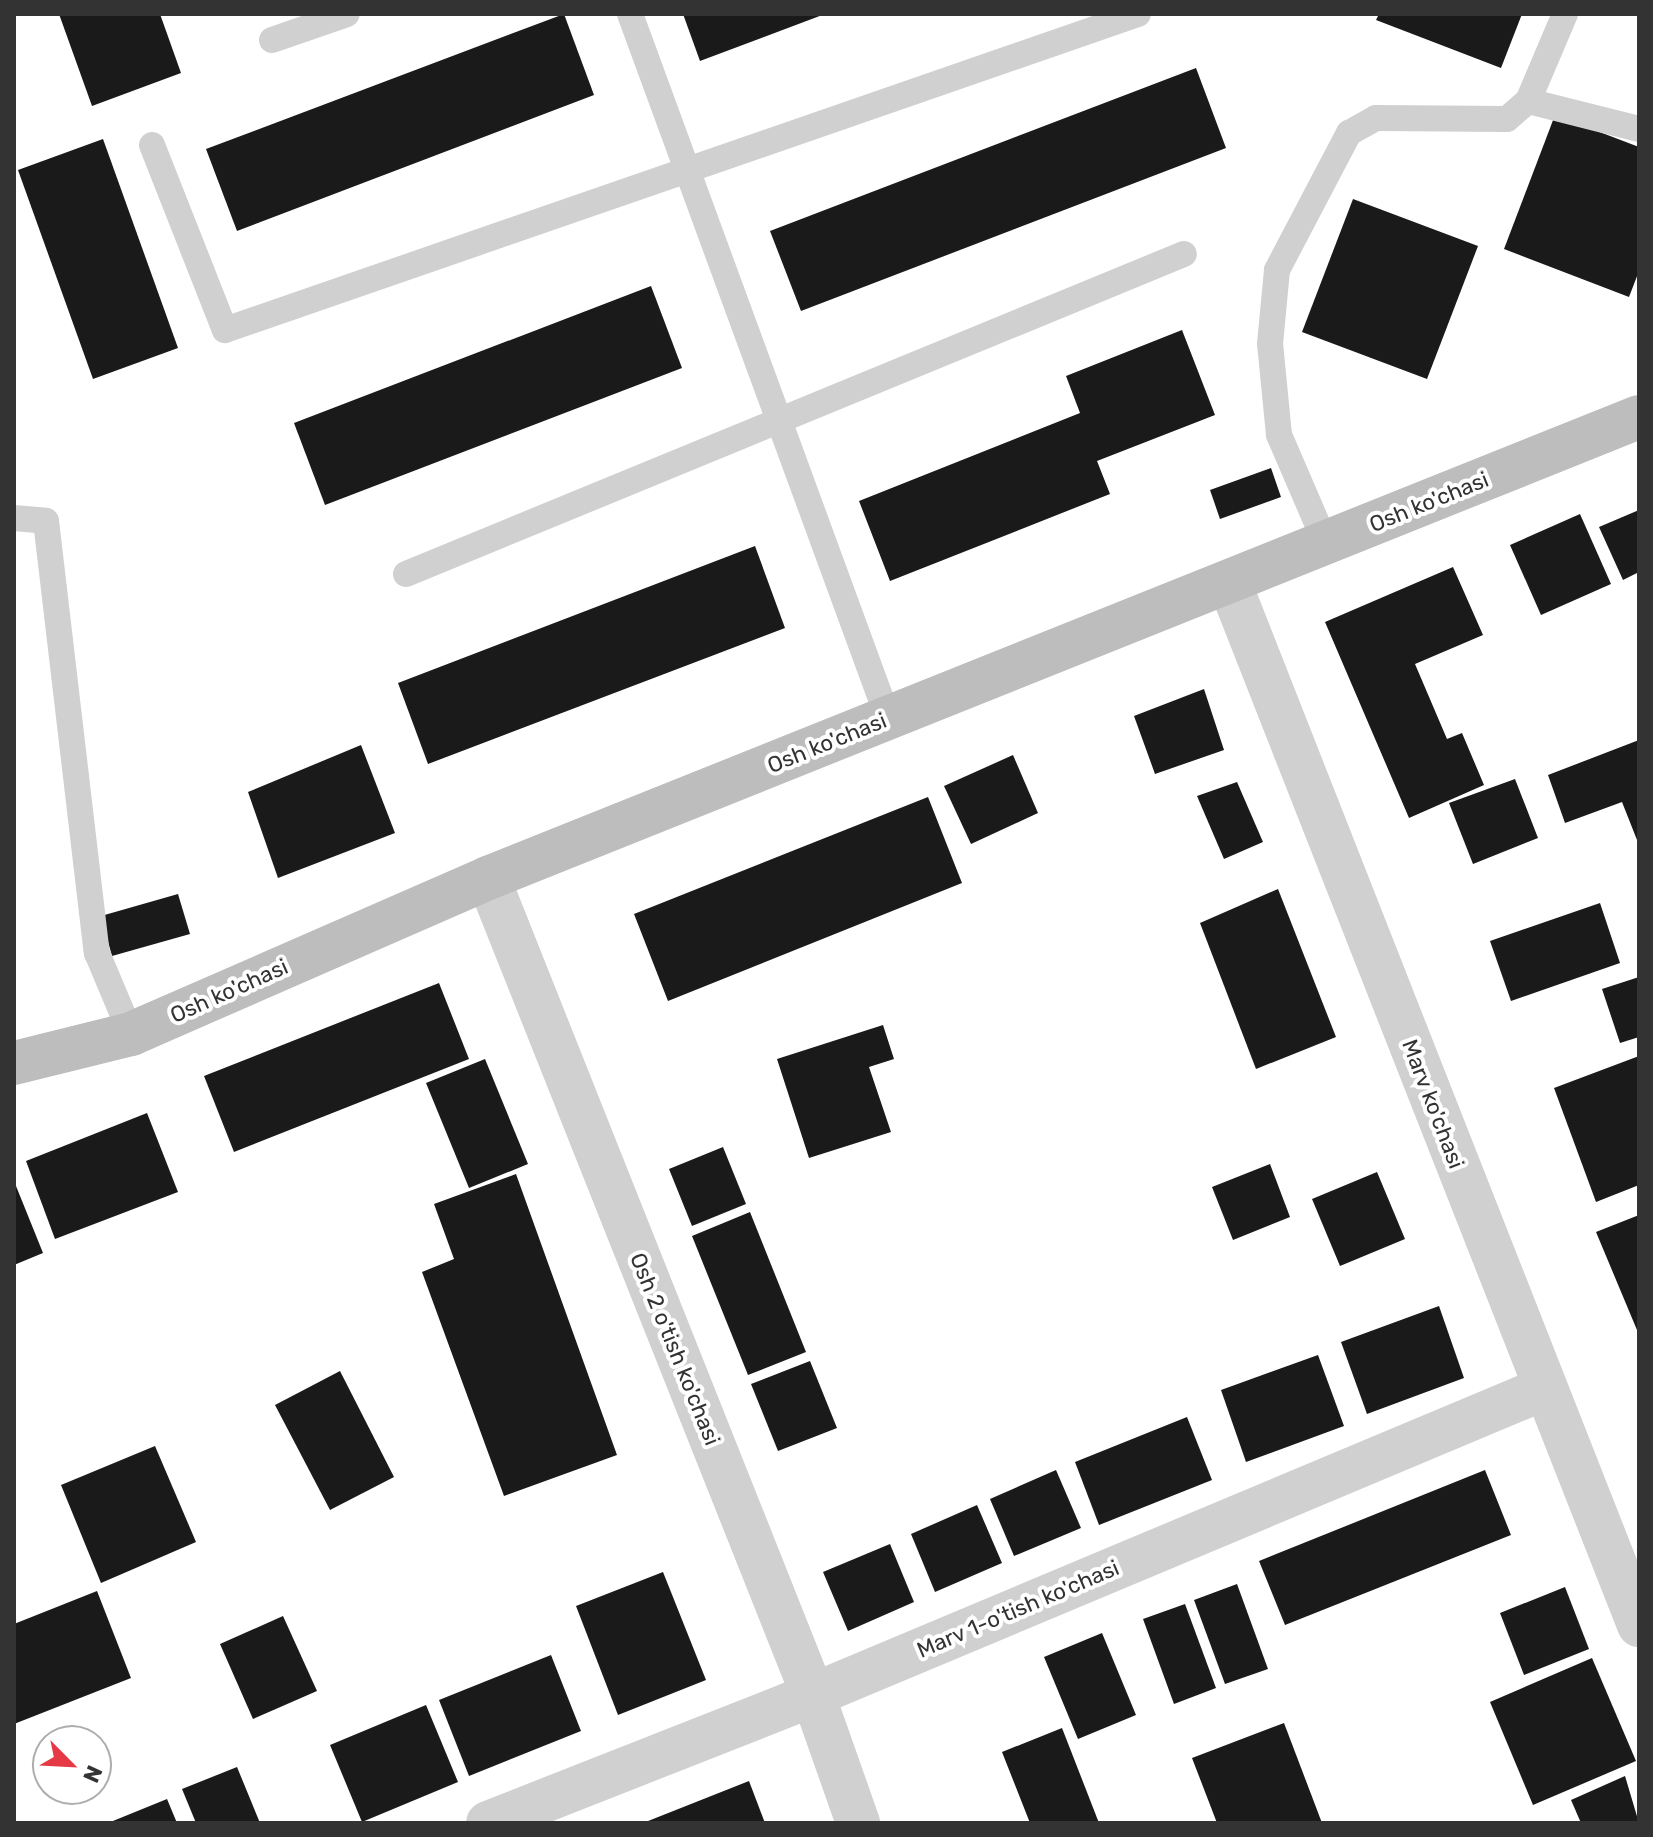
<!DOCTYPE html>
<style>
body{margin:0}
#map{position:relative;width:1653px;height:1837px;overflow:hidden;background:#fff;font-family:Rubik,sans-serif}
div>[style]{position:absolute}
.building>*{inset:0;background:#1a1a1a}
.lane>*{height:26px;margin:-13px;padding:0 13px;transform-origin:13px;border-radius:13px;background:#d0d0d0}
.street>*{height:44px;margin:-22px;padding:0 22px;transform-origin:22px;border-radius:22px;background:#d0d0d0}
.secondary>*{height:44px;margin:-22px;padding:0 22px;transform-origin:22px;border-radius:22px;background:#bdbdbd}
span{translate:-50% -50%;white-space:nowrap;text-align:center;line-height:1.15;-webkit-text-stroke:8px #fff;paint-order:stroke}
.street-label{font-size:22px;color:#333}
.frame{position:absolute;inset:0;border:16px solid #333;pointer-events:none}
.north{position:absolute;left:32px;top:1725px;width:80px;height:80px;box-sizing:border-box;background:#fff;border:2px solid #adadad;border-radius:50%;rotate:114deg;font-size:22px;font-weight:700;line-height:32px;text-align:center;color:#333}
.north::after{content:'';display:block;margin:auto;width:28px;height:36px;background:#e63946;clip-path:polygon(50% 0,100% 100%,50% 72%,0 100%)}
</style>
<div id="map">
<div class="building">
<i style="clip-path:polygon(59px 14px,160px 14px,181px 73px,92px 106px)"></i>
<i style="clip-path:polygon(564px 14px,594px 95px,237px 231px,206px 149px)"></i>
<i style="clip-path:polygon(683px 14px,825px 14px,700px 61px)"></i>
<i style="clip-path:polygon(1379px 14px,1522px 14px,1501px 68px,1376px 20px)"></i>
<i style="clip-path:polygon(1196px 68px,1226px 148px,801px 311px,770px 231px)"></i>
<i style="clip-path:polygon(1555px 115px,1639px 147px,1639px 271px,1629px 297px,1504px 249px)"></i>
<i style="clip-path:polygon(103px 139px,178px 348px,93px 379px,18px 170px)"></i>
<i style="clip-path:polygon(1353px 199px,1478px 246px,1427px 379px,1302px 332px)"></i>
<i style="clip-path:polygon(651px 286px,682px 368px,325px 505px,294px 423px)"></i>
<i style="clip-path:polygon(1182px 330px,1215px 415px,1097px 461px,1110px 494px,890px 581px,859px 501px,1080px 413px,1066px 376px)"></i>
<i style="clip-path:polygon(1271px 468px,1281px 497px,1220px 519px,1210px 490px)"></i>
<i style="clip-path:polygon(1639px 510px,1639px 572px,1623px 580px,1599px 527px)"></i>
<i style="clip-path:polygon(1580px 514px,1611px 584px,1541px 615px,1510px 545px)"></i>
<i style="clip-path:polygon(755px 546px,785px 628px,428px 764px,398px 683px)"></i>
<i style="clip-path:polygon(1453px 567px,1483px 635px,1415px 664px,1447px 739px,1462px 733px,1484px 785px,1409px 818px,1325px 622px)"></i>
<i style="clip-path:polygon(1204px 689px,1224px 750px,1155px 774px,1134px 716px)"></i>
<i style="clip-path:polygon(1639px 740px,1639px 845px,1622px 802px,1565px 823px,1548px 775px)"></i>
<i style="clip-path:polygon(361px 745px,395px 833px,278px 878px,248px 792px)"></i>
<i style="clip-path:polygon(1013px 755px,1038px 813px,971px 844px,944px 786px)"></i>
<i style="clip-path:polygon(1515px 779px,1538px 838px,1473px 864px,1449px 803px)"></i>
<i style="clip-path:polygon(1237px 782px,1263px 842px,1224px 859px,1197px 796px)"></i>
<i style="clip-path:polygon(928px 797px,962px 883px,668px 1001px,634px 914px)"></i>
<i style="clip-path:polygon(1278px 889px,1336px 1037px,1256px 1069px,1200px 923px)"></i>
<i style="clip-path:polygon(178px 894px,190px 934px,112px 956px,101px 916px)"></i>
<i style="clip-path:polygon(1600px 903px,1620px 963px,1511px 1001px,1490px 941px)"></i>
<i style="clip-path:polygon(1639px 977px,1639px 1037px,1620px 1043px,1602px 989px)"></i>
<i style="clip-path:polygon(439px 983px,469px 1059px,234px 1152px,204px 1076px)"></i>
<i style="clip-path:polygon(883px 1025px,894px 1059px,869px 1067px,891px 1132px,809px 1158px,777px 1059px)"></i>
<i style="clip-path:polygon(1639px 1056px,1639px 1185px,1596px 1202px,1554px 1088px)"></i>
<i style="clip-path:polygon(485px 1059px,528px 1164px,469px 1188px,426px 1083px)"></i>
<i style="clip-path:polygon(147px 1113px,178px 1192px,55px 1239px,26px 1161px)"></i>
<i style="clip-path:polygon(723px 1147px,746px 1204px,692px 1226px,669px 1169px)"></i>
<i style="clip-path:polygon(1270px 1164px,1290px 1217px,1233px 1240px,1212px 1187px)"></i>
<i style="clip-path:polygon(1377px 1172px,1405px 1239px,1340px 1266px,1312px 1199px)"></i>
<i style="clip-path:polygon(516px 1174px,617px 1455px,504px 1496px,422px 1272px,454px 1259px,434px 1204px)"></i>
<i style="clip-path:polygon(14px 1181px,43px 1253px,14px 1265px)"></i>
<i style="clip-path:polygon(750px 1212px,806px 1352px,748px 1375px,692px 1236px)"></i>
<i style="clip-path:polygon(1639px 1215px,1639px 1329px,1637px 1330px,1596px 1232px)"></i>
<i style="clip-path:polygon(1439px 1306px,1464px 1378px,1367px 1414px,1341px 1342px)"></i>
<i style="clip-path:polygon(1318px 1355px,1344px 1426px,1246px 1462px,1221px 1390px)"></i>
<i style="clip-path:polygon(810px 1361px,837px 1428px,778px 1451px,751px 1384px)"></i>
<i style="clip-path:polygon(340px 1371px,394px 1477px,330px 1510px,275px 1405px)"></i>
<i style="clip-path:polygon(1187px 1417px,1212px 1480px,1099px 1525px,1075px 1462px)"></i>
<i style="clip-path:polygon(155px 1446px,196px 1542px,101px 1583px,61px 1485px)"></i>
<i style="clip-path:polygon(1056px 1470px,1081px 1528px,1014px 1556px,990px 1499px)"></i>
<i style="clip-path:polygon(1485px 1470px,1511px 1535px,1285px 1625px,1259px 1561px)"></i>
<i style="clip-path:polygon(977px 1505px,1002px 1563px,935px 1592px,911px 1534px)"></i>
<i style="clip-path:polygon(890px 1544px,914px 1602px,848px 1631px,823px 1572px)"></i>
<i style="clip-path:polygon(663px 1572px,706px 1680px,618px 1715px,576px 1606px)"></i>
<i style="clip-path:polygon(1237px 1584px,1268px 1669px,1225px 1684px,1194px 1600px)"></i>
<i style="clip-path:polygon(1565px 1587px,1589px 1649px,1524px 1675px,1500px 1613px)"></i>
<i style="clip-path:polygon(97px 1591px,131px 1678px,14px 1724px,14px 1624px)"></i>
<i style="clip-path:polygon(1185px 1604px,1216px 1688px,1174px 1704px,1143px 1619px)"></i>
<i style="clip-path:polygon(283px 1616px,317px 1691px,253px 1719px,220px 1644px)"></i>
<i style="clip-path:polygon(1102px 1633px,1136px 1715px,1078px 1739px,1044px 1657px)"></i>
<i style="clip-path:polygon(551px 1655px,581px 1731px,469px 1776px,439px 1700px)"></i>
<i style="clip-path:polygon(1592px 1658px,1636px 1761px,1533px 1805px,1490px 1702px)"></i>
<i style="clip-path:polygon(426px 1705px,458px 1782px,362px 1822px,330px 1745px)"></i>
<i style="clip-path:polygon(1284px 1723px,1322px 1823px,1217px 1823px,1192px 1758px)"></i>
<i style="clip-path:polygon(1062px 1728px,1099px 1823px,1030px 1823px,1002px 1752px)"></i>
<i style="clip-path:polygon(237px 1767px,260px 1823px,196px 1823px,182px 1789px)"></i>
<i style="clip-path:polygon(1625px 1776px,1639px 1823px,1581px 1823px,1571px 1800px)"></i>
<i style="clip-path:polygon(749px 1781px,765px 1823px,643px 1823px)"></i>
<i style="clip-path:polygon(167px 1799px,177px 1823px,108px 1823px)"></i>
</div>
<div class="lane">
<i style="left:630px;top:14px;width:750px;rotate:69.87deg"></i>
<i style="left:272px;top:40px;width:79px;rotate:-19.1deg"></i>
<i style="left:1528px;top:101px;width:114px;rotate:14.2deg"></i>
<i style="left:152px;top:145px;width:199px;rotate:68.5deg"></i>
<i style="left:225px;top:330px;width:966px;rotate:-19.09deg"></i>
<i style="left:14px;top:518px;width:32px;rotate:5deg"></i>
<i style="left:46px;top:521px;width:435px;rotate:83.3deg"></i>
<i style="left:97px;top:953px;width:88px;rotate:67.2deg"></i>
<i style="left:1326px;top:544px;width:119px;rotate:-113.3deg"></i>
<i style="left:1279px;top:435px;width:91px;rotate:-95.6deg"></i>
<i style="left:1270px;top:344px;width:74px;rotate:-84.6deg"></i>
<i style="left:1277px;top:270px;width:155px;rotate:-62.3deg"></i>
<i style="left:1349px;top:133px;width:31px;rotate:-29deg"></i>
<i style="left:1376px;top:118px;width:131px;rotate:0.4deg"></i>
<i style="left:1507px;top:119px;width:28px;rotate:-41deg"></i>
<i style="left:1528px;top:101px;width:95px;rotate:-67deg"></i>
<i style="left:406px;top:574px;width:841px;rotate:-22.36deg"></i>
</div>
<div class="street">
<i style="left:1229px;top:582px;width:1121px;rotate:68.54deg"></i>
<i style="left:488px;top:878px;width:879px;rotate:68.31deg"></i>
<i style="left:813px;top:1695px;width:136px;rotate:70.6deg"></i>
<i style="left:488px;top:1823px;width:349px;rotate:-21.5deg"></i>
<i style="left:813px;top:1695px;width:794px;rotate:-22.75deg"></i>
</div>
<div class="secondary">
<i style="left:14px;top:1063px;width:121px;rotate:-13.9deg"></i>
<i style="left:131px;top:1034px;width:390px;rotate:-23.6deg"></i>
<i style="left:488px;top:878px;width:1240px;rotate:-21.83deg"></i>
</div>
<div class="street-label">
<span style="left:1429px;top:502px;rotate:-22deg">Osh ko'chasi</span>
<span style="left:827px;top:743px;rotate:-22deg">Osh ko'chasi</span>
<span style="left:229px;top:991px;rotate:-24deg">Osh ko'chasi</span>
<span style="left:1433px;top:1104px;rotate:69deg">Marv ko'chasi</span>
<span style="left:675px;top:1349px;rotate:68deg">Osh 2 o'tish ko'chasi</span>
<span style="left:1018px;top:1609px;rotate:-23deg">Marv 1-o'tish ko'chasi</span>
</div>
<div class="frame"></div>
<div class="north">N</div>
</div>
